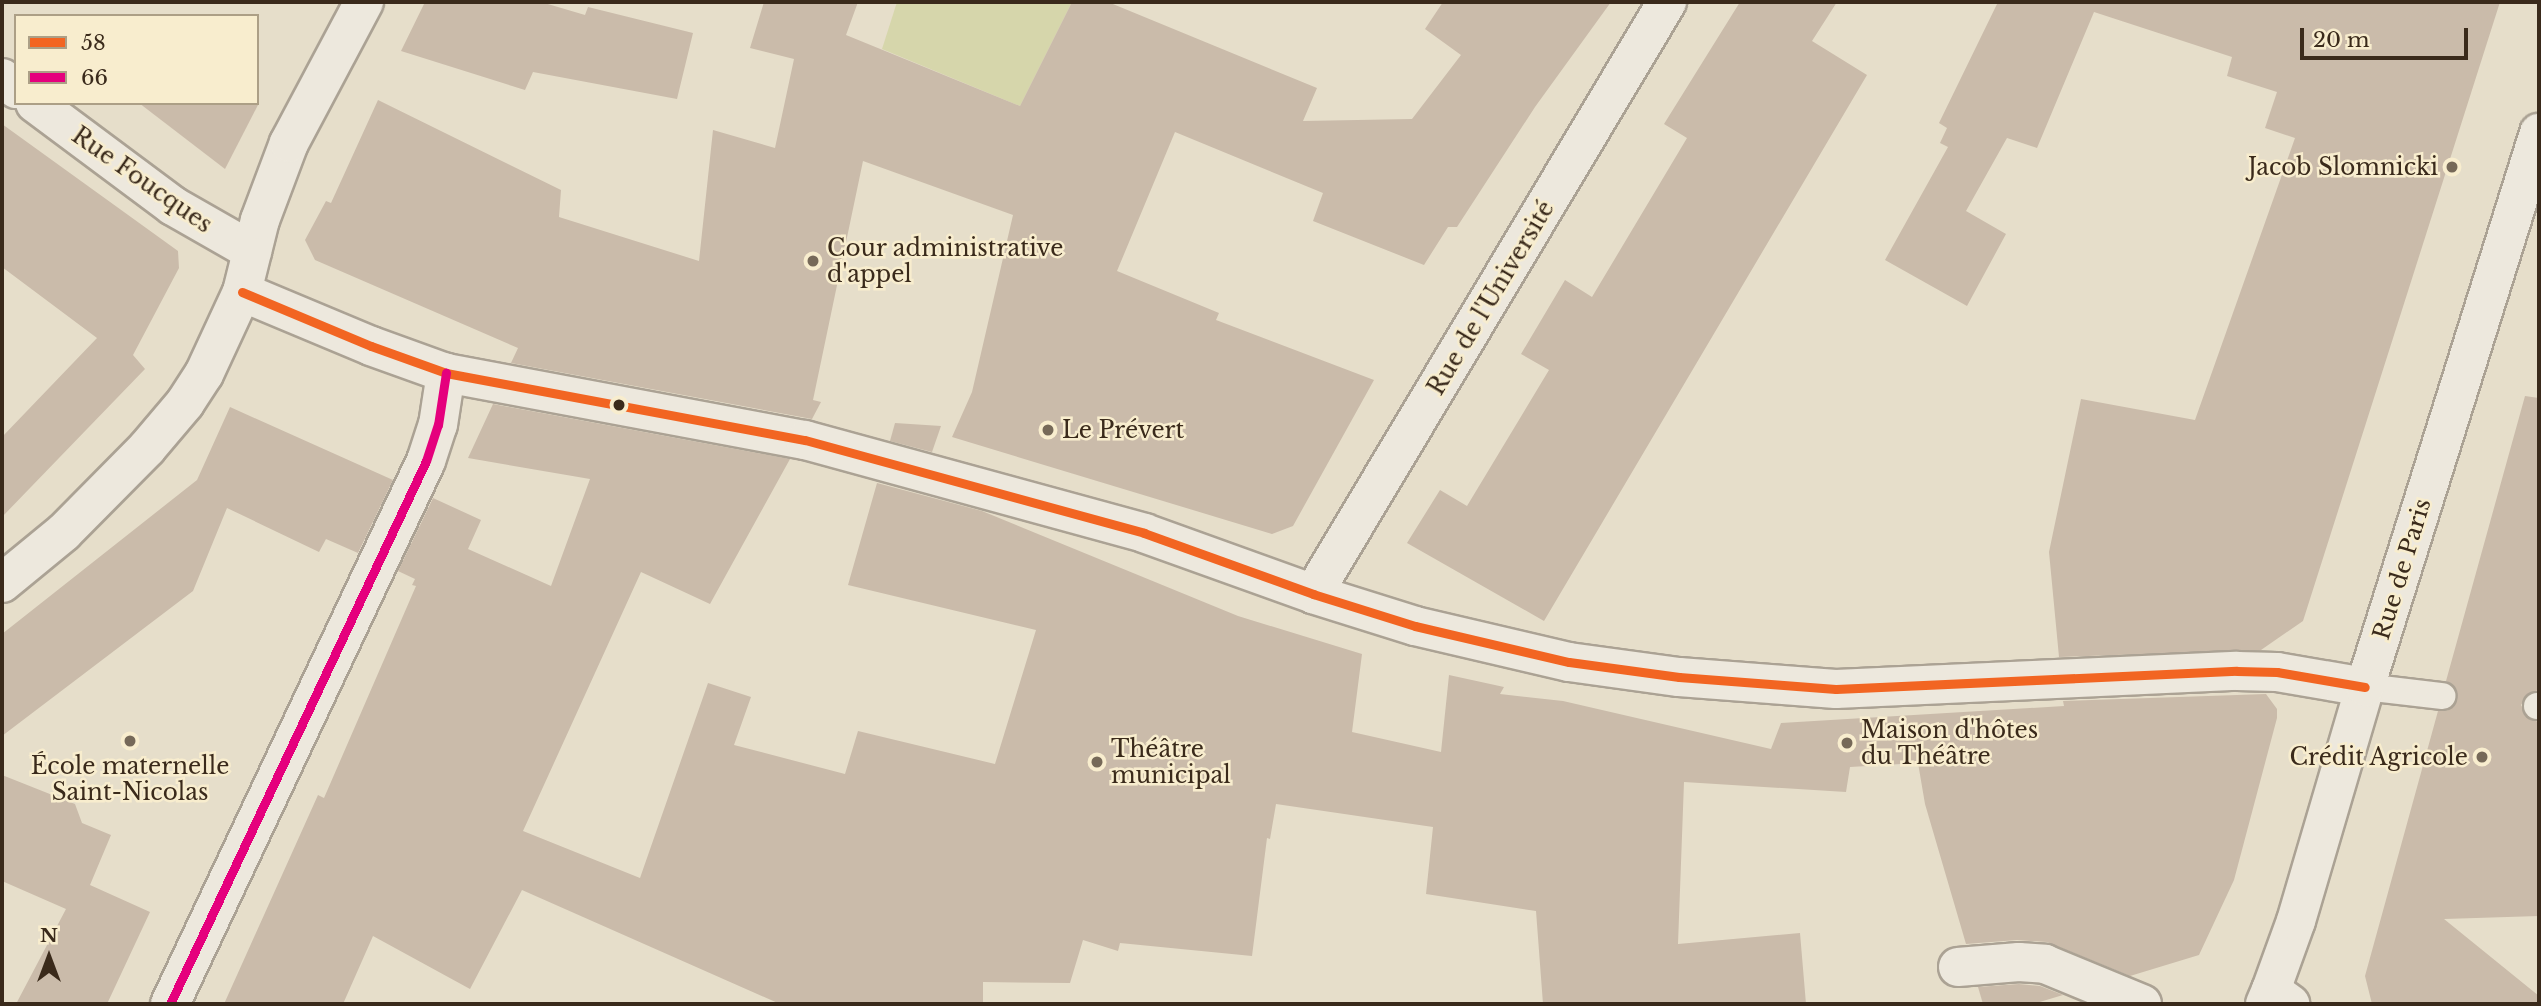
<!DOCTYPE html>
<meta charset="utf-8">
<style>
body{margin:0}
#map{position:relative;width:2541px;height:1006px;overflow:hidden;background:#e6deca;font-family:"Libre Baskerville",serif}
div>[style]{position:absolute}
.green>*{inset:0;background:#d6d6ab}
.building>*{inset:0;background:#cabbaa}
.roads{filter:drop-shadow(2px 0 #aba294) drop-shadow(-2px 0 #aba294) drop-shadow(0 2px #aba294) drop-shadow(0 -2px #aba294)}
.lane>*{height:26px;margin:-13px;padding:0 13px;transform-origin:13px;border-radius:13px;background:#ede8dd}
.street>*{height:38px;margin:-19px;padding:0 19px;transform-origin:19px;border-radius:19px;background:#ede8dd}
.secondary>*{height:38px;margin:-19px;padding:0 19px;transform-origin:19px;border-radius:19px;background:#ede8dd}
.bus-1>*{height:9px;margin:-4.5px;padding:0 4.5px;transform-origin:4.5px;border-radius:4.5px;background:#f26522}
.bus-2>*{height:9px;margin:-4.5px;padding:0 4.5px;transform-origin:4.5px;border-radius:4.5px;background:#e5007d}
.dots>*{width:19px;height:19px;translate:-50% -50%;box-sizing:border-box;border:4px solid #f8edce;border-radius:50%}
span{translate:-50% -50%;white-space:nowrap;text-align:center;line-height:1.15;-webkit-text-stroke:5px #f8edce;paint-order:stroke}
.poi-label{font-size:23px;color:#3a2a1b}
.right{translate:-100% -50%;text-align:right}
.left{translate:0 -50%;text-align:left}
.street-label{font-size:23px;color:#3a2a1b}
.frame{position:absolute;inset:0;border:4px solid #3a2a1b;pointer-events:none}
.legend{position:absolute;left:14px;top:14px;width:245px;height:91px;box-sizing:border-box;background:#f8edce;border:2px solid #ac9f86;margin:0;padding:9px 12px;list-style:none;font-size:21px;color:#3a2a1b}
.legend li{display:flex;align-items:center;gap:14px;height:35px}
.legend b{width:35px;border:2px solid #ac9f86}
.north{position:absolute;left:14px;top:922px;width:70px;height:70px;-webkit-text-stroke:5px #f8edce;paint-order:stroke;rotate:0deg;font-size:19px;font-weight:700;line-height:28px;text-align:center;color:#3a2a1b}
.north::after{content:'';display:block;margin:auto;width:24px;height:32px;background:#3a2a1b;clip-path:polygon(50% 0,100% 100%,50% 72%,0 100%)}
.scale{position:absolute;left:2300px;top:28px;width:168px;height:32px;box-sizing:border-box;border:4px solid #3a2a1b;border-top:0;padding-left:9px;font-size:21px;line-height:24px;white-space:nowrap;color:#3a2a1b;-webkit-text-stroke:5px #f8edce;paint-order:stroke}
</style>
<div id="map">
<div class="green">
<i style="clip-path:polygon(897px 2px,1072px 2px,1020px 106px,882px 49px)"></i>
</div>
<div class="building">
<i style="clip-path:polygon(425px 2px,541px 2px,585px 15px,588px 7px,693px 33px,677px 99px,533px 72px,525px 90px,401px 51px)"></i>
<i style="clip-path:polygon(764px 2px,858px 2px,846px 35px,1020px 106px,1072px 2px,1108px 2px,1317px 88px,1303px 121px,1412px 119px,1461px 55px,1425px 29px,1443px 2px,1611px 2px,1535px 107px,1457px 227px,1448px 227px,1424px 265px,1313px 221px,1323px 193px,1175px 132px,1117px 271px,1219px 313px,1216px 320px,1374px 380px,1293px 526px,1272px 534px,952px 437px,972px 392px,1013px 215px,863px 161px,813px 400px,821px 402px,812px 419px,511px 363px,518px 348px,315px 260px,305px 240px,326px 201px,331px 203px,378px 100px,561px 190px,559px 217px,699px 261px,713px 130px,775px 148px,794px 59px,750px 48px)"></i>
<i style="clip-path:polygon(1740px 2px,1837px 2px,1812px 41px,1867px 75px,1544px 621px,1407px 543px,1440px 490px,1467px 506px,1549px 370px,1521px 354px,1565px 280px,1592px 297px,1687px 138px,1664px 124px)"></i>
<i style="clip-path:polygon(1998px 2px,2500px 2px,2303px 621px,2261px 650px,2059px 657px,2049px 552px,2081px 399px,2195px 420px,2295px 138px,2265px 128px,2277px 92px,2227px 76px,2232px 57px,2094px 12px,2037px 148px,2007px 138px,1966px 211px,2006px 234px,1967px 306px,1885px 260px,1948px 147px,1940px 143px,1947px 128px,1939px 123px)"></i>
<i style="clip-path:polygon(139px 103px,259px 103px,225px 169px)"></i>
<i style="clip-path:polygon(2px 124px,178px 251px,179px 268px,133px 355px,145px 369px,2px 517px,2px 437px,97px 338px,2px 267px)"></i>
<i style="clip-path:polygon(2525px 396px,2539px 398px,2539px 690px,2529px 693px,2521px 705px,2529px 719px,2539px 722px,2539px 916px,2444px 919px,2539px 996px,2539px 1004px,2372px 1004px,2365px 976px,2438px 711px,2449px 710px,2457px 698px,2456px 689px,2446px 681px)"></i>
<i style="clip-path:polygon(493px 404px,790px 459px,710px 604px,641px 572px,523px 831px,640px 878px,708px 683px,751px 697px,734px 745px,845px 774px,858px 731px,995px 764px,1036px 630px,848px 585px,877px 483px,982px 511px,1238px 616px,1362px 654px,1352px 732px,1441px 752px,1449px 675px,1504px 687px,1500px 694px,1563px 701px,1771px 749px,1781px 723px,2064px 706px,2063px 701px,2266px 694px,2277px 709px,2277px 718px,2234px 880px,2199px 955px,2130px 976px,2047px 942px,2017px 940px,1966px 944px,1925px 804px,1918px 763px,1850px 767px,1846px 792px,1684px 782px,1678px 944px,1800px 933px,1806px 1004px,1543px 1004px,1536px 911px,1426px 894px,1433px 827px,1276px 804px,1270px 839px,1267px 838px,1252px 956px,1120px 943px,1118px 951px,1083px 940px,1070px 983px,983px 982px,983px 1004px,780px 1004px,522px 890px,470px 989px,373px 936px,343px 1004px,224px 1004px,318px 795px,324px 798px,416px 586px,412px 585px,415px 579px,398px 571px,433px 498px,481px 520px,468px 549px,551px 586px,590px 479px,468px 458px)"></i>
<i style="clip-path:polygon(230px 407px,393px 480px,358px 553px,326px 539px,319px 552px,227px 508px,193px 591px,2px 736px,2px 634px,197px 480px)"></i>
<i style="clip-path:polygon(895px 423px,941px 426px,932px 452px,890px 441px)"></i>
<i style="clip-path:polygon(2px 775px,75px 804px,82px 823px,111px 835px,90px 885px,150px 912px,107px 1004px,16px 1004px,66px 909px,2px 881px)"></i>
<i style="clip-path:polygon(2019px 984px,2040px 986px,2063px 995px,2033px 1004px,1983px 1004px,1978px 987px)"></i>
</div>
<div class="roads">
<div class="lane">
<i style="left:2365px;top:687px;width:78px;rotate:6.7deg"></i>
<i style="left:2537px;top:706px;width:2px"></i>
</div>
<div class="street">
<i style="left:2px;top:78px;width:18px;rotate:38deg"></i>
<i style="left:35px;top:103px;width:172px;rotate:36.7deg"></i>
<i style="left:173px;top:206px;width:91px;rotate:29.7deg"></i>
<i style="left:242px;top:292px;width:140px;rotate:22.7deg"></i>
<i style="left:371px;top:346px;width:80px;rotate:19.8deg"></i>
<i style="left:446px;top:373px;width:365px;rotate:10.6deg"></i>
<i style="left:805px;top:440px;width:352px;rotate:15.3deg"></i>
<i style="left:1144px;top:533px;width:180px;rotate:19.8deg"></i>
<i style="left:1313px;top:594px;width:107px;rotate:17.4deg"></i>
<i style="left:1415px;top:626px;width:158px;rotate:13.2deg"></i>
<i style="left:1569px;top:662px;width:111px;rotate:7.8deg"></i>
<i style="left:1679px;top:677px;width:157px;rotate:4.4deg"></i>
<i style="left:1836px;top:689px;width:401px;rotate:-2.6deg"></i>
<i style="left:2237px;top:671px;width:40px;rotate:1.4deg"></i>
<i style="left:2277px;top:672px;width:89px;rotate:9.7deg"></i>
<i style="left:1313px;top:594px;width:690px;rotate:-59.12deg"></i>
<i style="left:1958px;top:967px;width:61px;rotate:-4.7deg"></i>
<i style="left:2019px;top:962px;width:26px;rotate:4deg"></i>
<i style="left:2045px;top:964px;width:105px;rotate:22.4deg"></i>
<i style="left:2271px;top:990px;width:73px;rotate:-70.1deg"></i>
<i style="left:2296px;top:921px;width:244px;rotate:-73.6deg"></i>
<i style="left:2365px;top:687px;width:581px;rotate:-72.56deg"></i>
<i style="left:170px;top:1004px;width:600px;rotate:-64.76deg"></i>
<i style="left:426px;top:461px;width:38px;rotate:-72deg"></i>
<i style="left:438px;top:425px;width:53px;rotate:-81.3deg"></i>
</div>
<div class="secondary">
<i style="left:2px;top:583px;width:80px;rotate:-39.4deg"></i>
<i style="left:64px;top:532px;width:118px;rotate:-45.3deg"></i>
<i style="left:147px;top:448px;width:59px;rotate:-49.8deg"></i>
<i style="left:185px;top:403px;width:35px;rotate:-57deg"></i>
<i style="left:204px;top:374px;width:90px;rotate:-65.1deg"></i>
<i style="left:242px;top:292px;width:74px;rotate:-76deg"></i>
<i style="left:260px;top:220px;width:82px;rotate:-69.4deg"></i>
<i style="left:289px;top:143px;width:160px;rotate:-62deg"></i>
<i style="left:2265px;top:1004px;width:15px;rotate:-67deg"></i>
<i style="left:2271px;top:990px;width:24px;rotate:36deg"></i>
</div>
</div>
<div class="bus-1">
<i style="left:242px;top:292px;width:140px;rotate:22.7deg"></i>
<i style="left:371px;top:346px;width:80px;rotate:19.8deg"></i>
<i style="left:446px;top:373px;width:365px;rotate:10.6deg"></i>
<i style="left:805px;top:440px;width:352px;rotate:15.3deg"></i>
<i style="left:1144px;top:533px;width:180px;rotate:19.8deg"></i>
<i style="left:1313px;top:594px;width:107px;rotate:17.4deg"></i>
<i style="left:1415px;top:626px;width:158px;rotate:13.2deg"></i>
<i style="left:1569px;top:662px;width:111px;rotate:7.8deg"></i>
<i style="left:1679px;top:677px;width:157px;rotate:4.4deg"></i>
<i style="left:1836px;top:689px;width:401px;rotate:-2.6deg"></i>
<i style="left:2237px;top:671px;width:40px;rotate:1.4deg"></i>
<i style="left:2277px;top:672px;width:89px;rotate:9.7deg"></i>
</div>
<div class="bus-2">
<i style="left:170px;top:1004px;width:600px;rotate:-64.76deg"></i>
<i style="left:426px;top:461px;width:38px;rotate:-72deg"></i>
<i style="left:438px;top:425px;width:53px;rotate:-81.3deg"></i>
</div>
<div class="dots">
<i style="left:2452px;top:167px;background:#766958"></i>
<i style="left:813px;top:261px;background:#766958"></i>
<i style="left:619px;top:405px;background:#3a2a1b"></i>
<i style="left:1048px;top:430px;background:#766958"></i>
<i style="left:130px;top:741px;background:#766958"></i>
<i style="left:1847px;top:743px;background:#766958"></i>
<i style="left:2482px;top:757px;background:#766958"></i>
<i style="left:1097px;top:762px;background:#766958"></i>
</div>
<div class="poi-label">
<span class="right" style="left:2438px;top:167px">Jacob Slomnicki</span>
<span class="left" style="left:827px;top:261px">Cour administrative<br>d'appel</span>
<span class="left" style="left:1062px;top:430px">Le Prévert</span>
<span class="left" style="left:1861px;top:743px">Maison d'hôtes<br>du Théâtre</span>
<span class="left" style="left:1111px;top:762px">Théâtre<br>municipal</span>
<span class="right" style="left:2468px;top:757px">Crédit Agricole</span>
<span style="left:130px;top:779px">École maternelle<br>Saint-Nicolas</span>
</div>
<div class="street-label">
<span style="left:142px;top:180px;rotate:35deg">Rue Foucques</span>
<span style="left:1491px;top:298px;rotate:-59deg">Rue de l'Université</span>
<span style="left:2402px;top:569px;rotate:-73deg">Rue de Paris</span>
</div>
<div class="frame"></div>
<ul class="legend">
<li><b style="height:9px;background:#f26522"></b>58</li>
<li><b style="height:9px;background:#e5007d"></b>66</li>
</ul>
<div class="north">N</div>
<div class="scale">20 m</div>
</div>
